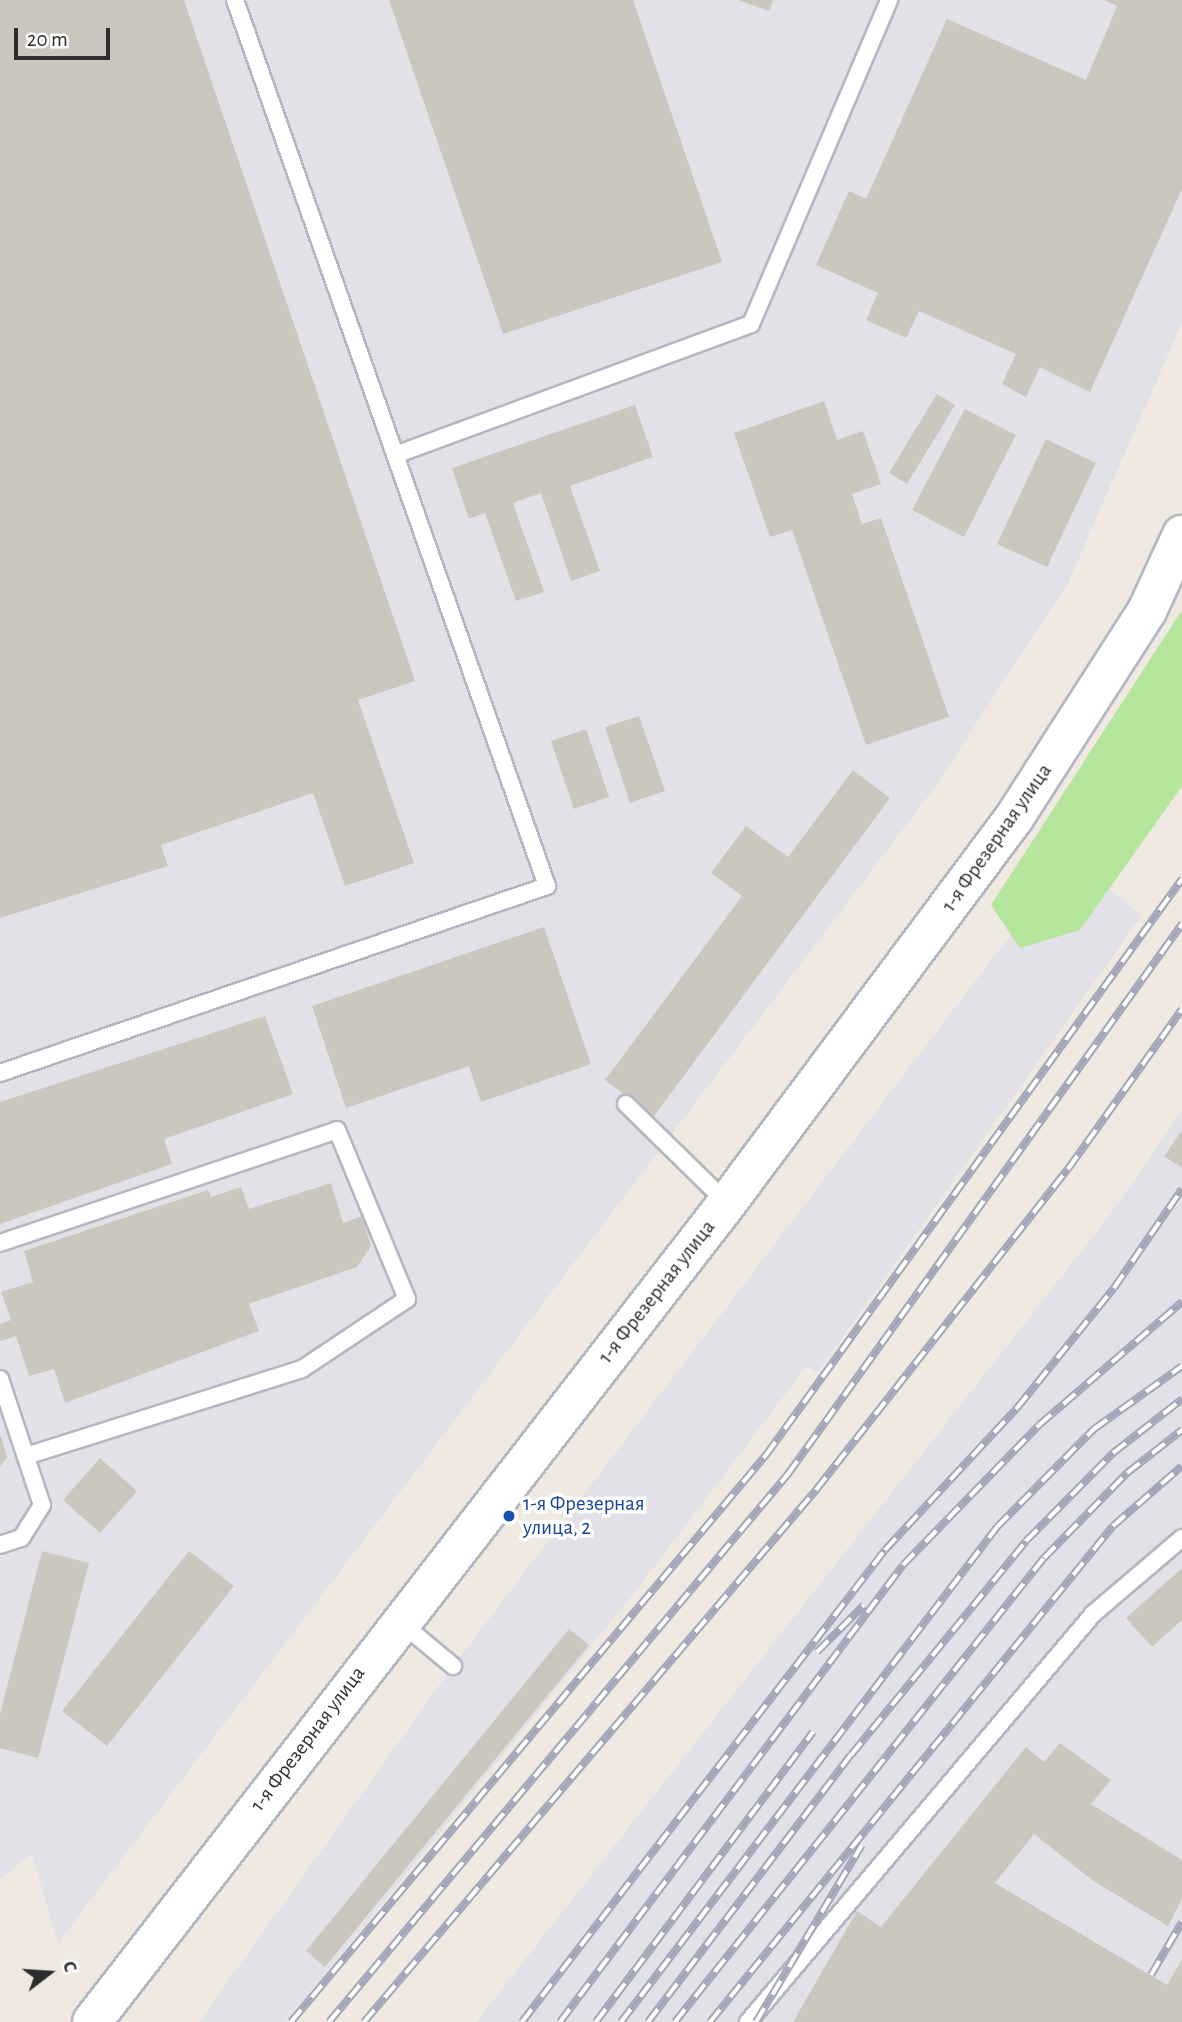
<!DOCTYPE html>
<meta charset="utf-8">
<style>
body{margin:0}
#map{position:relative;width:1182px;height:2022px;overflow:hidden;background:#efe9e1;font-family:"Alegreya Sans",sans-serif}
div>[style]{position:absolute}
.industrial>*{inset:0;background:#e3e1e8}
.green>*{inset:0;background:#b6e59e}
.building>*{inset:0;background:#cbc7bf}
.roads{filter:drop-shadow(2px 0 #b4b7c1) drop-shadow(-2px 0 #b4b7c1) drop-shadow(0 2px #b4b7c1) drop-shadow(0 -2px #b4b7c1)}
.lane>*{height:16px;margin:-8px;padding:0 8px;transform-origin:8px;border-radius:8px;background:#fff}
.secondary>*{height:38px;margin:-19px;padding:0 19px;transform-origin:19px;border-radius:19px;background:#fff}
.rail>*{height:8px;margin-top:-4px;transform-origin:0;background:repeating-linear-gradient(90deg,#fff 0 16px,#a3a6b8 0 32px);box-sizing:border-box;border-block:2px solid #a3a6b8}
.dots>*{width:19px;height:19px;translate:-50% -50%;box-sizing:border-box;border:4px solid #fff;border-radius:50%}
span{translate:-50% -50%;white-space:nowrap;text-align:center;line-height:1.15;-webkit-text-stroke:7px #fff;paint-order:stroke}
.street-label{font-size:21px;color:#2e2e2e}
.transit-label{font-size:21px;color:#164399}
.left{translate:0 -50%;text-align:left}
.north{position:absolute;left:14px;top:1938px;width:70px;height:70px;-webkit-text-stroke:5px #fff;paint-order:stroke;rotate:73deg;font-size:19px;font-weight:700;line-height:28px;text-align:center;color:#2e2e2e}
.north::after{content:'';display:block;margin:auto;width:24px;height:32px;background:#2e2e2e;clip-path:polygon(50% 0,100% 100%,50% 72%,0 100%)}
.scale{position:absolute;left:14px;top:28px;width:96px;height:32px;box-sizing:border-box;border:4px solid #2e2e2e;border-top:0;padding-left:9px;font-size:21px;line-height:24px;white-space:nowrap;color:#2e2e2e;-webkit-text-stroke:5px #fff;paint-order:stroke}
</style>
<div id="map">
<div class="industrial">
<i style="clip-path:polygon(0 0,1182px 0,1182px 323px,1067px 585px,932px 791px,58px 1943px,32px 1855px,0 1878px)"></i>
<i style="clip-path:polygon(1069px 858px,1142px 915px,818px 1372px,806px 1367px,629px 1600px,286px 2022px,199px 2022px,453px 1666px)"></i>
<i style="clip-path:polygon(1182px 1111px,1182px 2022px,476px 2022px,1109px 1216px)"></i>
</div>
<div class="green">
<i style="clip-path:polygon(1182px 610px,1182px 786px,1080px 930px,1020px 948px,991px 905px)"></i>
</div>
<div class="building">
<i style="clip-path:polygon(0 0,184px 0,415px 681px,358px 700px,414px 863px,345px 886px,313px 793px,161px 845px,168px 866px,0 918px)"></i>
<i style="clip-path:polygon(389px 0,633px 0,722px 262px,503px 334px)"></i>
<i style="clip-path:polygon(738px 0,773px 0,769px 11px)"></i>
<i style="clip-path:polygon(1104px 0,1182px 0,1182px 189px,1090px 392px,1040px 367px,1026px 397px,1002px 384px,1016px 354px,919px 311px,906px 338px,866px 320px,878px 293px,816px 265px,849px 191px,866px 199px,947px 19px,1086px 80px,1117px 6px)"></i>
<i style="clip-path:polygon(937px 394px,955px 405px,907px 484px,889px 473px)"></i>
<i style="clip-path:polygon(824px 401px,837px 440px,863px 431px,881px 484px,852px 494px,862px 524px,881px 518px,949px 717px,866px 745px,792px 530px,770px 537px,734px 433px)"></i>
<i style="clip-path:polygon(635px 405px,653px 457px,570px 486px,600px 571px,571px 581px,541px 493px,513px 503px,544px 592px,516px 601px,485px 513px,469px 519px,452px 468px)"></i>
<i style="clip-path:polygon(965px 409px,1016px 435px,964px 537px,912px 510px)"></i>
<i style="clip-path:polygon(1046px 439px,1096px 463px,1047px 567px,997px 544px)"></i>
<i style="clip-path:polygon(639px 716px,665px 791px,630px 803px,605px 727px)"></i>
<i style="clip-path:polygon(586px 729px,609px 797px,574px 809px,551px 741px)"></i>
<i style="clip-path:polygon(853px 770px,890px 798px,654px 1116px,605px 1080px,742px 896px,711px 873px,746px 826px,788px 857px)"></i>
<i style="clip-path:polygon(544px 927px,591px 1064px,481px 1102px,469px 1066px,346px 1108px,312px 1006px)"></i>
<i style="clip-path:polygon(265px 1016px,293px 1094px,164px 1139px,172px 1164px,0 1224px,0 1102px)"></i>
<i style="clip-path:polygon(1182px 1130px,1182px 1168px,1164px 1156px)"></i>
<i style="clip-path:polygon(331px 1183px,343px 1223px,362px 1216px,371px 1246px,357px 1267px,249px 1304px,259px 1331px,65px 1403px,54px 1369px,29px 1376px,16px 1336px,0 1341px,0 1324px,11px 1320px,1px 1292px,33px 1282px,24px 1251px,208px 1190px,211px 1197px,241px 1187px,249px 1209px)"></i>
<i style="clip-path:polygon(1px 1436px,7px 1457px,0 1467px,0 1437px)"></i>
<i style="clip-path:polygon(100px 1458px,137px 1491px,100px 1533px,63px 1500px)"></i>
<i style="clip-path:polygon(42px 1551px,89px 1563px,38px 1758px,0 1748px,0 1714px)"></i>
<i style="clip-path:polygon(189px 1551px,234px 1586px,107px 1746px,62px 1711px)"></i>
<i style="clip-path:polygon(1182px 1568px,1182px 1620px,1152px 1647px,1126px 1618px)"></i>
<i style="clip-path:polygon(569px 1629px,589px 1645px,325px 1967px,306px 1951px)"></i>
<i style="clip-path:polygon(1060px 1743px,1111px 1780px,1091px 1804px,1182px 1860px,1182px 1899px,1168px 1926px,1092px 1880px,1034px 1834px,995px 1883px,1167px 1985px,1182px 1960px,1182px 2022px,793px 2022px,857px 1911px,881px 1927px,1026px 1747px,1044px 1762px)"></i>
</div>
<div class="roads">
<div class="lane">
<i style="left:395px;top:455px;width:379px;rotate:-20.2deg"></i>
<i style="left:751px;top:324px;width:352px;rotate:-66.9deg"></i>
<i style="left:0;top:1073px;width:578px;rotate:-18.87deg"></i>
<i style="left:547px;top:886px;width:939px;rotate:-109.4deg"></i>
<i style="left:626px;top:1104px;width:141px;rotate:44.4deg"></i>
<i style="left:0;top:1243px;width:355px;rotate:-18.5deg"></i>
<i style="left:337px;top:1130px;width:183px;rotate:67.5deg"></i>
<i style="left:407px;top:1299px;width:126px;rotate:146.3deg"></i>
<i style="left:302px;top:1369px;width:289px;rotate:162.5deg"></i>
<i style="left:0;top:1379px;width:133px;rotate:71.6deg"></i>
<i style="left:42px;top:1505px;width:39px;rotate:122deg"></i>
<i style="left:21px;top:1538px;width:22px;rotate:162deg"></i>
<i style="left:400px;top:1622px;width:69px;rotate:39.7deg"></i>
<i style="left:748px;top:2022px;width:534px;rotate:-49.78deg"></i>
<i style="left:1093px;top:1614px;width:117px;rotate:-40.5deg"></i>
</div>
<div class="secondary">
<i style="left:92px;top:2022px;width:1036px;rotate:-52.21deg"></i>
<i style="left:727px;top:1203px;width:480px;rotate:-53.3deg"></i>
<i style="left:1014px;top:818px;width:246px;rotate:-57.3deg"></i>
<i style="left:1147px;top:611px;width:84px;rotate:-65.3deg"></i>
</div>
</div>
<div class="rail">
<i style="left:817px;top:1652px;width:66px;rotate:-45deg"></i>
<i style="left:1151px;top:1975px;width:61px;rotate:-59.7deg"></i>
<i style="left:291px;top:2022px;width:740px;rotate:-50.05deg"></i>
<i style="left:766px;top:1455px;width:711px;rotate:-54.16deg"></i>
<i style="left:329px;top:2022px;width:715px;rotate:-50.05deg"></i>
<i style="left:788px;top:1474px;width:677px;rotate:-54.38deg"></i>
<i style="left:364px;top:2022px;width:698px;rotate:-49.65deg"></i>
<i style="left:816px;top:1490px;width:408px;rotate:-51.9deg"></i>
<i style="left:1068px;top:1169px;width:196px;rotate:-54.5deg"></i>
<i style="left:522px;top:2022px;width:595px;rotate:-52.44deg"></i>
<i style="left:885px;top:1550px;width:194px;rotate:-47.1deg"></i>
<i style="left:1017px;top:1408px;width:154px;rotate:-51.1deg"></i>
<i style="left:1114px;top:1288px;width:120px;rotate:-55.5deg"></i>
<i style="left:560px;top:2022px;width:571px;rotate:-53.11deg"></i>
<i style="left:903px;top:1565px;width:195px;rotate:-45.8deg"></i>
<i style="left:1039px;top:1425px;width:189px;rotate:-40.7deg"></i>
<i style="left:596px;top:2022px;width:362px;rotate:-53.2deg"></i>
<i style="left:621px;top:2022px;width:622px;rotate:-52.78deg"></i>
<i style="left:997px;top:1527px;width:138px;rotate:-45.3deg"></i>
<i style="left:1094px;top:1429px;width:108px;rotate:-35.6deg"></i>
<i style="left:648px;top:2022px;width:335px;rotate:-52.8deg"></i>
<i style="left:851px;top:1755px;width:276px;rotate:-50.7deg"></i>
<i style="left:1026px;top:1541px;width:124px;rotate:-45.3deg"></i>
<i style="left:1113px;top:1453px;width:88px;rotate:-38deg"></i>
<i style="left:675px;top:2022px;width:593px;rotate:-51.51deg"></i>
<i style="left:1044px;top:1558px;width:119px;rotate:-45.7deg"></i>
<i style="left:1127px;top:1473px;width:70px;rotate:-38deg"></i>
<i style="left:710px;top:2022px;width:639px;rotate:-50.91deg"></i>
<i style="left:1113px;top:1526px;width:91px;rotate:-41deg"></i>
<i style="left:756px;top:2022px;width:206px;rotate:-59.1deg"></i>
</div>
<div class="dots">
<i style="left:509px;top:1516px;background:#1a4fb4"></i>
</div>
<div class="street-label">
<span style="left:997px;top:838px;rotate:-55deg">1-я Фрезерная улица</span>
<span style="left:657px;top:1292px;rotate:-52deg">1-я Фрезерная улица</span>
<span style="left:308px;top:1739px;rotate:-53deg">1-я Фрезерная улица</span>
</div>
<div class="transit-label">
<span class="left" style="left:523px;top:1516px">1-я Фрезерная<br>улица, 2</span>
</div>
<div class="north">С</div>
<div class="scale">20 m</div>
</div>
